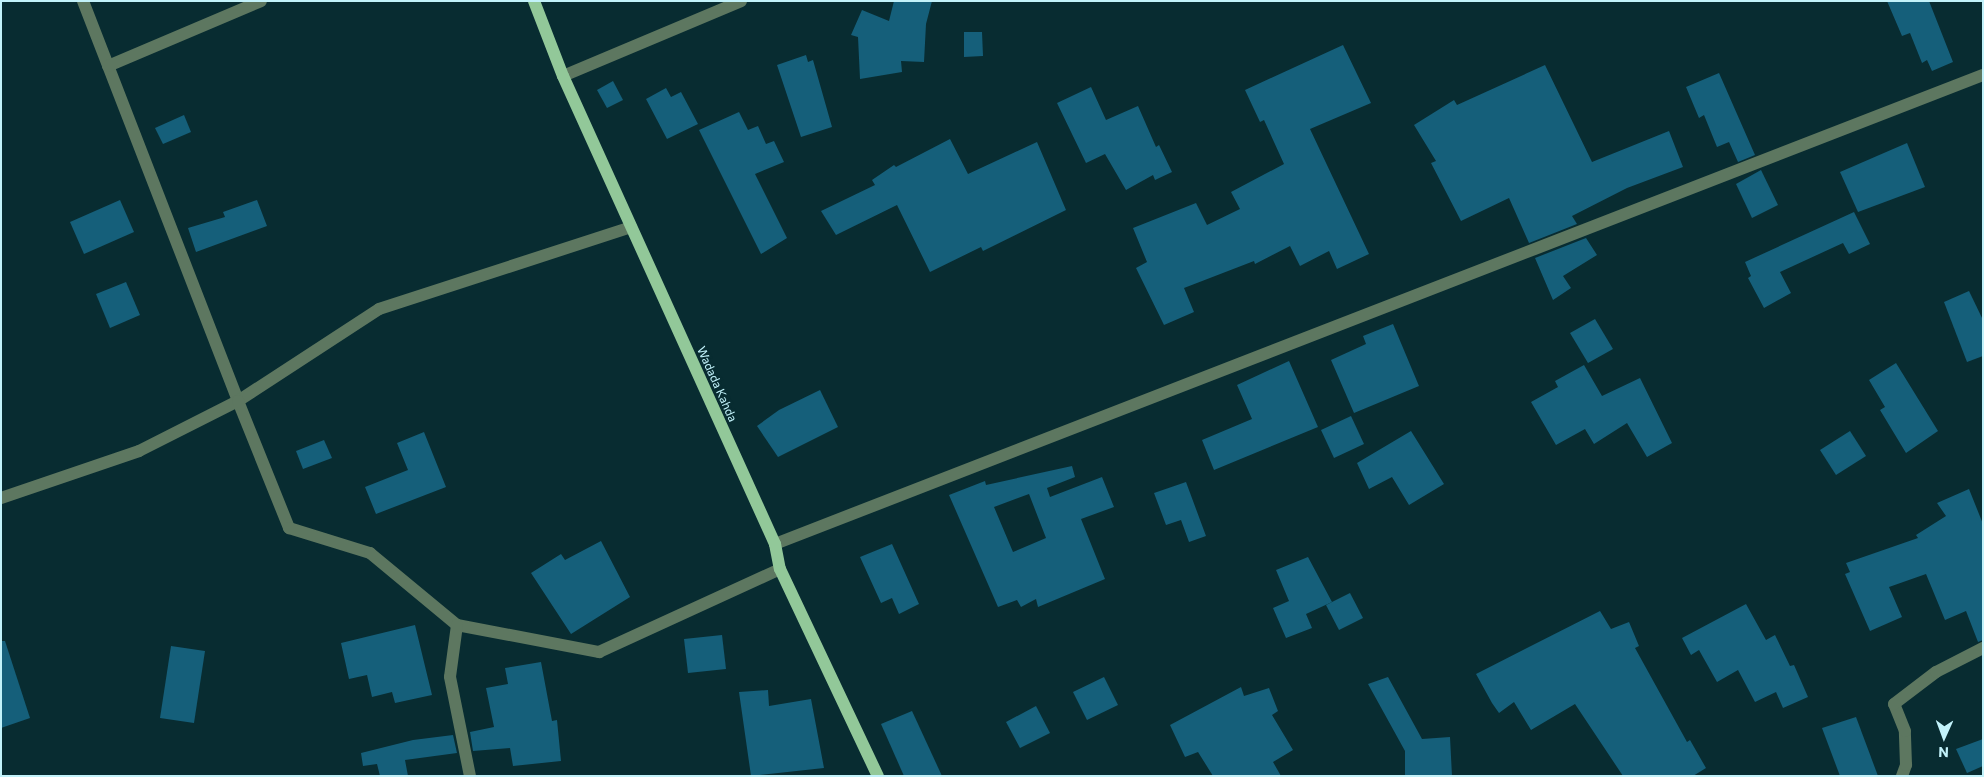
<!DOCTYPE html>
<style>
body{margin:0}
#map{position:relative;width:1984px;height:777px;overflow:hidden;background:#082c31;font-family:Commissioner,sans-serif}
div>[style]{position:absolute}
.building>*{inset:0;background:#155f7a}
.minor>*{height:12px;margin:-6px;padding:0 6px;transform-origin:6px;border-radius:6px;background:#5d7760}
.major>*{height:12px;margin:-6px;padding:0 6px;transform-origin:6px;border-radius:6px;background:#92c899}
span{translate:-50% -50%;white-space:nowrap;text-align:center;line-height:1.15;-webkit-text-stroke:4.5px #082c31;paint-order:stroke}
.street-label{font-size:12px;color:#c2f2fa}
.frame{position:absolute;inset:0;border:2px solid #c2f2fa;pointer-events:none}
.north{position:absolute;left:1919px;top:712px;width:50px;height:50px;-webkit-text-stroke:4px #082c31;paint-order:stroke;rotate:182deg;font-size:14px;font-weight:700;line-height:20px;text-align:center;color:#c2f2fa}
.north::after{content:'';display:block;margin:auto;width:18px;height:22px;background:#c2f2fa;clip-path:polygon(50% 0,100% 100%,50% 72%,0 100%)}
</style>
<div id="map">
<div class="building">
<i style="clip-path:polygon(894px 1px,932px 1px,926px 24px,924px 62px,901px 61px,902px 72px,860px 79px,858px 37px,851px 35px,862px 10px,889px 21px)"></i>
<i style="clip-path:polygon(1887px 1px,1929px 1px,1953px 62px,1932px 71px,1927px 60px,1922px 63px,1910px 33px,1902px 36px)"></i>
<i style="clip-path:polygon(964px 32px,982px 32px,983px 56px,964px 57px)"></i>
<i style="clip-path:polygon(1343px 45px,1371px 103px,1310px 129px,1369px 254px,1337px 269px,1329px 251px,1300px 266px,1290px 246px,1255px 264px,1254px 261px,1184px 288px,1194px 312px,1164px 325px,1136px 268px,1147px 262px,1133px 228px,1196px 203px,1207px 225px,1240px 209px,1231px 192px,1284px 164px,1264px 120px,1260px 122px,1245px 90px)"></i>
<i style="clip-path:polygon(806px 55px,808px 62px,813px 60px,832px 127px,801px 137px,777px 65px)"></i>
<i style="clip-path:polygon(1545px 65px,1592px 162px,1669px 131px,1683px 167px,1627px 188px,1572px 216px,1577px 224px,1529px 243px,1509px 198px,1461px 221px,1431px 163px,1436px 161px,1414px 125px,1454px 100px,1457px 105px)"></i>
<i style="clip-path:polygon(1719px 73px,1755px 155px,1738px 162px,1729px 142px,1717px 147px,1704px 115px,1699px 118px,1686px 87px)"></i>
<i style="clip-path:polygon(613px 81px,623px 100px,607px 108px,597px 90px)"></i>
<i style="clip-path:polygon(1091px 87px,1106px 120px,1138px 106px,1156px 147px,1159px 145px,1172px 172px,1155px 180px,1153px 175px,1126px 190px,1105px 154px,1086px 163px,1057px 103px)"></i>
<i style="clip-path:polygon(666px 88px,671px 97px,681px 92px,698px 124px,667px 139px,646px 99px)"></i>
<i style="clip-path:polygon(739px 112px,748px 130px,758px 126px,766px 144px,774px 141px,784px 162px,755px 174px,787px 238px,761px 254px,699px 130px)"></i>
<i style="clip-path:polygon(184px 115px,191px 132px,163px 144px,155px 128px)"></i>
<i style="clip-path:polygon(950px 139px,968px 174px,1037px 142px,1066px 210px,983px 251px,981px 247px,930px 272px,897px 205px,836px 235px,821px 211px,875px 185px,872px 180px,894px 165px,896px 167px)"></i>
<i style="clip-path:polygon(1907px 143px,1925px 187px,1858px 212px,1840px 172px)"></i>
<i style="clip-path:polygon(1761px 170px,1778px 205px,1752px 218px,1736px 184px)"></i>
<i style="clip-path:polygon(120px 200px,134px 232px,84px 254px,70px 222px)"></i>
<i style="clip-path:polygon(257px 200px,267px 226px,196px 252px,188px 228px,225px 217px,223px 212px)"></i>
<i style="clip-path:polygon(1854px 212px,1870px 244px,1849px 254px,1843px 243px,1780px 272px,1791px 293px,1764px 308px,1748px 278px,1751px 276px,1745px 262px)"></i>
<i style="clip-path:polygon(1586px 238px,1597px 255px,1563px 276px,1571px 288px,1553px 300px,1535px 258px)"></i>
<i style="clip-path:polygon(126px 282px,140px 315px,110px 328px,96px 294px)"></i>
<i style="clip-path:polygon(1969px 291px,1983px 320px,1983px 356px,1967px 362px,1944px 302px)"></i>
<i style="clip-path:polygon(1595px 319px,1613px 349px,1588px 363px,1570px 333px)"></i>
<i style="clip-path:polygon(1393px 324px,1419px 386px,1354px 413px,1331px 360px,1366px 344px,1363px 336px)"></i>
<i style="clip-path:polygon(1289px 361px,1318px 427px,1214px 470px,1202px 440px,1252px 419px,1237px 385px)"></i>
<i style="clip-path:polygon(1896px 363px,1938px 431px,1906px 453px,1880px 410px,1885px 407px,1869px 380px)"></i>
<i style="clip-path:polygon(1584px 365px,1602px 396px,1640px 378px,1672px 443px,1647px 457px,1627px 423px,1594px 444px,1585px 429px,1556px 445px,1531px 402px,1558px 387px,1555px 381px)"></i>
<i style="clip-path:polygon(820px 390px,838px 427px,778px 457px,757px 426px,779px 410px)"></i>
<i style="clip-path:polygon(1351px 416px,1364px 444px,1334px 458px,1321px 430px)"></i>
<i style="clip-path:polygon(1411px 431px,1444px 484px,1409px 505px,1392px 477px,1369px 489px,1357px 463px)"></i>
<i style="clip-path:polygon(1850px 431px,1866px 456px,1836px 475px,1820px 450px)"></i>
<i style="clip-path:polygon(424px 432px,446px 487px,376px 514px,365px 487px,408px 470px,397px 443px)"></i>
<i style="clip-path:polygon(324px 440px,332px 458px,303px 469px,296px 451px)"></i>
<i style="clip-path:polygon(evenodd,1072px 466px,1075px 477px,1047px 488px,1050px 497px,1102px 477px,1114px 507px,1081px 519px,1105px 579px,1038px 607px,1036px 599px,1021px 607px,1017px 600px,998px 607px,949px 495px,985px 481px,986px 485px,1072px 466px,1029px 494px,1046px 538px,1013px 552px,994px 507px,1029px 494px)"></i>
<i style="clip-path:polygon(1186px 482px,1206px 536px,1189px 542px,1181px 520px,1166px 525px,1154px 493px)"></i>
<i style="clip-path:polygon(1969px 489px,1983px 524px,1983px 640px,1978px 642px,1966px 611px,1945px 620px,1926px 574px,1889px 587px,1902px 617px,1870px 631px,1845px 574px,1850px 572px,1846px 563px,1918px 538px,1916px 535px,1946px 516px,1937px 503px)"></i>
<i style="clip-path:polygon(601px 541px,630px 597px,571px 634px,531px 573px,561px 554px,565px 560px)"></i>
<i style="clip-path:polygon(892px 544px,919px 604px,899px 614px,892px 598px,881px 603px,860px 557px)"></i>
<i style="clip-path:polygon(1308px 557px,1332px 602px,1306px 614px,1312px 628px,1286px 638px,1273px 608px,1289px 601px,1276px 570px)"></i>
<i style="clip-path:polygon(1350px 593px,1363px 618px,1339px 630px,1326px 605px)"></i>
<i style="clip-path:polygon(1746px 604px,1766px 640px,1775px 635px,1790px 666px,1794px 665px,1808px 697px,1783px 708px,1776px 692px,1755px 702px,1738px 670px,1717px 682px,1699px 650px,1691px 655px,1682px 638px)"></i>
<i style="clip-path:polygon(1600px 611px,1611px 629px,1629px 622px,1639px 646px,1635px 648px,1687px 742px,1690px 740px,1706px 768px,1693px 776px,1623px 776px,1575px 704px,1531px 730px,1514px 702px,1499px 713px,1492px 703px,1476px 674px)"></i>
<i style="clip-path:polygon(415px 625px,432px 695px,395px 703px,392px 692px,372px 697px,367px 675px,349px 679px,341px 643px)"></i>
<i style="clip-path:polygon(722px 635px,726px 669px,688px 673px,684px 639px)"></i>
<i style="clip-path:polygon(1px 641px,5px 641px,30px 718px,1px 728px)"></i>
<i style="clip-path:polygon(171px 646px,205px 651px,194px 723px,160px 718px)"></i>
<i style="clip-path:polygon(541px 662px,552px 721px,557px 720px,561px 761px,513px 766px,510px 748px,473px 751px,470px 732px,494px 727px,486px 688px,508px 684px,505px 668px)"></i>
<i style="clip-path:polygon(1104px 677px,1118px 705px,1087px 720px,1073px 692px)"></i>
<i style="clip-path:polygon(1388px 677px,1422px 739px,1450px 737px,1452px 776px,1405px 776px,1405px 751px,1368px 684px)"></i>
<i style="clip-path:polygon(1241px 687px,1244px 696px,1269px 688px,1278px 711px,1272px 715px,1293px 750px,1273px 762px,1281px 776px,1213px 776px,1198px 752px,1185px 757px,1170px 725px)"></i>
<i style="clip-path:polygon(768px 690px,769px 706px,811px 699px,824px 768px,751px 776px,739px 692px)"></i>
<i style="clip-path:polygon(1036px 706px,1050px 733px,1020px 748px,1006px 722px)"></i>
<i style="clip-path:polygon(912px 711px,942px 776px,904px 776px,881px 724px)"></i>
<i style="clip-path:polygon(1856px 717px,1878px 776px,1840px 776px,1822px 728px)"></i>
<i style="clip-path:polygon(453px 735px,457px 753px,405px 760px,408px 776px,380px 776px,377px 764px,363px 766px,361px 753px,413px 740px)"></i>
<i style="clip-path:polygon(1983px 739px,1983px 766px,1967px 773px,1956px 749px)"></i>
</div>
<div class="minor">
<i style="left:83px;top:1px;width:429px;rotate:68.8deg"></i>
<i style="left:238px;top:401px;width:168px;rotate:-33.1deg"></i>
<i style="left:379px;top:309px;width:265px;rotate:-18deg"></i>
<i style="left:108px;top:66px;width:166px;rotate:-23deg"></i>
<i style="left:563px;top:76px;width:193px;rotate:-22.8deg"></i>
<i style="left:1px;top:498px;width:146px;rotate:-18.8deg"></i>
<i style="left:139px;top:451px;width:111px;rotate:-26.8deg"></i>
<i style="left:238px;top:401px;width:137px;rotate:68.1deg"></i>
<i style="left:289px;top:528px;width:85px;rotate:17.2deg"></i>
<i style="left:370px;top:553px;width:113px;rotate:39.6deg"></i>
<i style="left:457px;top:625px;width:145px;rotate:10.8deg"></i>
<i style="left:599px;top:652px;width:199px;rotate:-24.6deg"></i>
<i style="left:775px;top:544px;width:1296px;rotate:-21.22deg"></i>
<i style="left:457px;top:625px;width:52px;rotate:97.7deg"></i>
<i style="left:450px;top:677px;width:101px;rotate:78.6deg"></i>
<i style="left:1902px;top:776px;width:12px;rotate:-70deg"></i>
<i style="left:1906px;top:765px;width:34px;rotate:-92deg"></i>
<i style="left:1905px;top:731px;width:29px;rotate:-112deg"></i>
<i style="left:1894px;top:704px;width:53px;rotate:-37.3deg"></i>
<i style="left:1936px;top:672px;width:53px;rotate:-27.1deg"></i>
</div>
<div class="major">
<i style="left:534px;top:1px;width:80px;rotate:68.9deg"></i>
<i style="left:563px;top:76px;width:514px;rotate:65.63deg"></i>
<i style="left:775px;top:544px;width:25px;rotate:79deg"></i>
<i style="left:780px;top:569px;width:229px;rotate:64.7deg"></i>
</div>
<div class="street-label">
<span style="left:717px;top:384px;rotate:66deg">Wadada Kahda</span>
</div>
<div class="frame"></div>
<div class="north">N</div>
</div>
